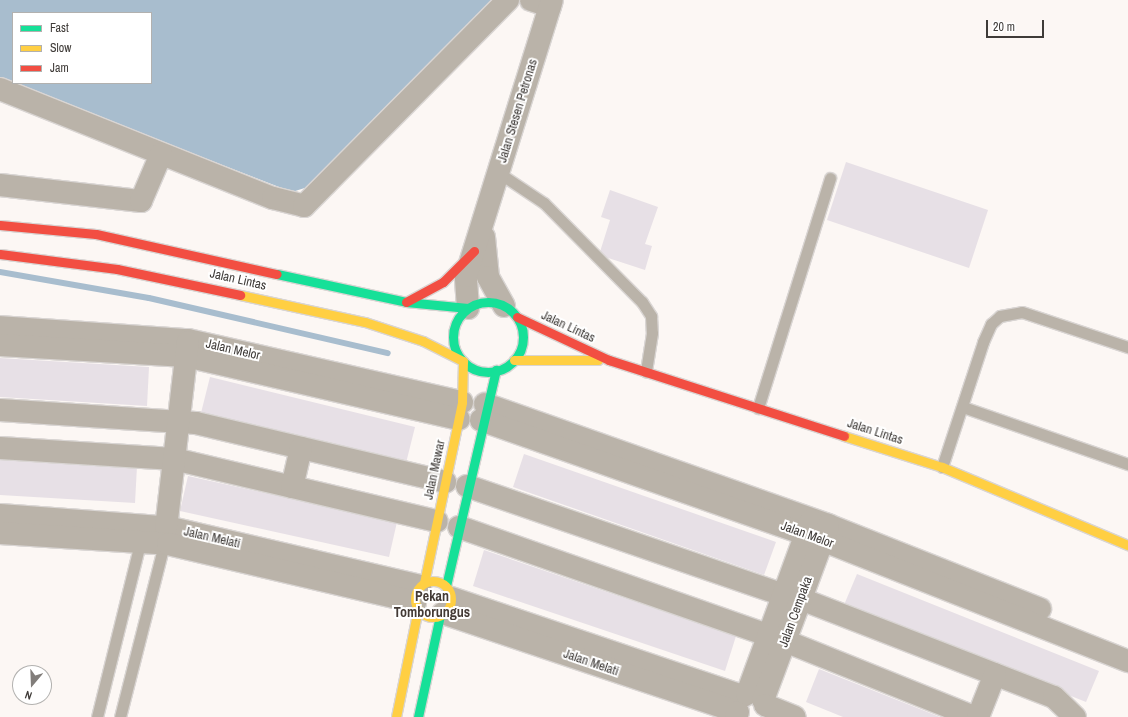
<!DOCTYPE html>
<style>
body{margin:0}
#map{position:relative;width:1128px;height:717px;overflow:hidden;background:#fcf7f4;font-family:"Archivo Narrow",sans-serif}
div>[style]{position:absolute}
.water>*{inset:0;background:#a8bdce}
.stream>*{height:6px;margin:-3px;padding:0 3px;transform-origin:3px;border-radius:3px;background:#a8bdce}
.building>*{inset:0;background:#e7e0e6}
.roads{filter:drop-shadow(1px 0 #d9d5d3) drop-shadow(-1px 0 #d9d5d3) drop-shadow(0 1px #d9d5d3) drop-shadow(0 -1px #d9d5d3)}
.lane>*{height:11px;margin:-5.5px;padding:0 5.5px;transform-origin:5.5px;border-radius:5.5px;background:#bab3a9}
.street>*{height:22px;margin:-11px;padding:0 11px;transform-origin:11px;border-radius:11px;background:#bab3a9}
.fast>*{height:9px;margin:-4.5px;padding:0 4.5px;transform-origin:4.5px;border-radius:4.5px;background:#16e098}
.fast>.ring{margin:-4.5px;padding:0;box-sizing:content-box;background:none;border:9px solid #16e098;border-radius:50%}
.slow>*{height:9px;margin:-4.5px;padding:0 4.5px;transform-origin:4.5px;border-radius:4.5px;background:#ffcf43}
.slow>.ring{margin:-4.5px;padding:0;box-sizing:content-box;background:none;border:9px solid #ffcf43;border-radius:50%}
.jam>*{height:9px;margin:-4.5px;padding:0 4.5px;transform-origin:4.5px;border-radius:4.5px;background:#f24e42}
span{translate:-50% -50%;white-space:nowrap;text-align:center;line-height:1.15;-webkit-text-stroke:4px #fff;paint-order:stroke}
.street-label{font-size:13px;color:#3f3b38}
.neighbourhood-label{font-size:14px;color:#433a35;font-weight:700}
.legend{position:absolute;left:12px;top:12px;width:140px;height:72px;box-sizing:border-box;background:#fff;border:1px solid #b2b1af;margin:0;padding:5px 7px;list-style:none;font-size:12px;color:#3f3b38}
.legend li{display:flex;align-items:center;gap:8px;height:20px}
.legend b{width:20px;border:1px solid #b2b1af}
.north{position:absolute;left:12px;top:665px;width:40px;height:40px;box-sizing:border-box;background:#fff;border:1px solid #b2b1af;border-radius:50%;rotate:199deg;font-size:11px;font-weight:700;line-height:16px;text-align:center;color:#3f3b38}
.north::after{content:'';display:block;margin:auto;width:14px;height:18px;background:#817d7a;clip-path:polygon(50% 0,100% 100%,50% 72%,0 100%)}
.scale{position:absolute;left:986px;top:20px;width:58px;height:18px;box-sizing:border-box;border:2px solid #3f3b38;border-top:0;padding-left:5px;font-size:12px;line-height:14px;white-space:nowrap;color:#3f3b38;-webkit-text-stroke:3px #fff;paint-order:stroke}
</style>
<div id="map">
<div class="water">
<i style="clip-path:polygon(evenodd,0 0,492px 0,311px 186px,292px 192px,0 79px,0 0,13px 13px,151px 13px,151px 83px,13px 83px,13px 13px)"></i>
</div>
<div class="stream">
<i style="left:0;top:272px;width:151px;rotate:9.9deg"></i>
<i style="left:149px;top:298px;width:245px;rotate:13deg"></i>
</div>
<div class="building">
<i style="clip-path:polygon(846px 162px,988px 210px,969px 268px,827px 220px)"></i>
<i style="clip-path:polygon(610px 190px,658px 207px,645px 244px,652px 246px,645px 270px,599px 255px,610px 220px,601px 217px)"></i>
<i style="clip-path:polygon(0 358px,149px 367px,147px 406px,0 397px)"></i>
<i style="clip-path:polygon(210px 377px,415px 427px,406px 463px,201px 413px)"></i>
<i style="clip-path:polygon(524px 454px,776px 542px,764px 575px,513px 487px)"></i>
<i style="clip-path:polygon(0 457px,137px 466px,135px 503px,0 495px)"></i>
<i style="clip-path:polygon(188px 476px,397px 522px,389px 557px,180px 511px)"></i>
<i style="clip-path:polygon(484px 550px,736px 636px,725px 671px,473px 586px)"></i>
<i style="clip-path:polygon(857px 574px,1099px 671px,1086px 702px,844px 605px)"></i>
<i style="clip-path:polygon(819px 669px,940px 717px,843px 717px,806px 702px)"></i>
</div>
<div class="roads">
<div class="lane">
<i style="left:499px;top:173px;width:54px;rotate:33.7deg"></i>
<i style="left:544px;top:203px;width:139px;rotate:45.3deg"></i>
<i style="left:642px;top:302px;width:17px;rotate:57deg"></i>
<i style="left:651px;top:316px;width:17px;rotate:87deg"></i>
<i style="left:652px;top:333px;width:39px;rotate:99deg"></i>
<i style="left:963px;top:407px;width:175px;rotate:19.1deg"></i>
<i style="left:758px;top:408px;width:241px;rotate:-72.6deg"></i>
<i style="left:942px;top:467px;width:132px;rotate:-71.8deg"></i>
<i style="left:983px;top:342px;width:20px;rotate:-66deg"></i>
<i style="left:991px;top:324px;width:12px;rotate:-42deg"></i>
<i style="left:1000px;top:316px;width:22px;rotate:-10deg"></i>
<i style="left:1022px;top:312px;width:112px;rotate:18.3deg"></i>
<i style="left:97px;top:717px;width:183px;rotate:-76.1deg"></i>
<i style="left:120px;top:717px;width:183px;rotate:-75.7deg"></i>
</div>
<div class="street">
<i style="left:531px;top:0;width:20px;rotate:18deg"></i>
<i style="left:0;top:89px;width:294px;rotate:21.8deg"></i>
<i style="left:273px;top:198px;width:32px;rotate:14deg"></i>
<i style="left:304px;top:206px;width:290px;rotate:-45.3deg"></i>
<i style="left:0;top:185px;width:142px;rotate:6.5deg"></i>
<i style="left:141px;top:201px;width:51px;rotate:-66.9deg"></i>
<i style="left:484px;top:237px;width:40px;rotate:84.3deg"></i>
<i style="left:488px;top:277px;width:33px;rotate:61deg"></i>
<i style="left:468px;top:308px;width:32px;rotate:-94deg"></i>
<i style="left:466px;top:276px;width:289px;rotate:-72.7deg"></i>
<i style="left:0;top:327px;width:188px;rotate:4deg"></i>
<i style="left:188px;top:340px;width:281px;rotate:12.8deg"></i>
<i style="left:0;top:345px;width:186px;rotate:3.4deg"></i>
<i style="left:186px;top:356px;width:280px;rotate:13deg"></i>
<i style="left:485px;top:404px;width:364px;rotate:19.4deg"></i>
<i style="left:828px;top:525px;width:228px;rotate:21.6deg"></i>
<i style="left:0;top:410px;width:196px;rotate:3.8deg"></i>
<i style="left:196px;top:423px;width:256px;rotate:13.3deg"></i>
<i style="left:481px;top:420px;width:361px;rotate:19.4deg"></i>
<i style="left:822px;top:540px;width:329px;rotate:21.6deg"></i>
<i style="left:0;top:448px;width:174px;rotate:3.6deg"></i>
<i style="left:174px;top:459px;width:270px;rotate:13.3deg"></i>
<i style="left:467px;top:486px;width:334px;rotate:19deg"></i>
<i style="left:292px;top:487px;width:40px;rotate:-77deg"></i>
<i style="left:0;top:515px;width:171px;rotate:4.3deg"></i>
<i style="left:171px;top:528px;width:256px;rotate:13.1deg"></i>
<i style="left:459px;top:527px;width:327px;rotate:19.3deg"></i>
<i style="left:166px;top:528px;width:187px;rotate:-83.3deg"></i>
<i style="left:0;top:533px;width:168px;rotate:3.7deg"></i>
<i style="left:168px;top:544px;width:254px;rotate:13.2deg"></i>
<i style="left:451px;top:598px;width:308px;rotate:18.6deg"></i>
<i style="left:801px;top:599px;width:271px;rotate:21.2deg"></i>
<i style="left:1054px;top:697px;width:29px;rotate:44deg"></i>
<i style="left:443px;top:613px;width:311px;rotate:18.6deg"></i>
<i style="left:738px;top:712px;width:5px;rotate:112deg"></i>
<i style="left:785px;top:641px;width:204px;rotate:21.9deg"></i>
<i style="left:747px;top:694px;width:185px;rotate:-69.8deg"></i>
<i style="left:763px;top:700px;width:186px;rotate:-69.5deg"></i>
<i style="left:765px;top:705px;width:32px;rotate:22deg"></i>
<i style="left:978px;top:717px;width:46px;rotate:-68.4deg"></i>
</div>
<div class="fast">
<i style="left:277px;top:274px;width:132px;rotate:12.2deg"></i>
<i style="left:406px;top:302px;width:62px;rotate:5.5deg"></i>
<i class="ring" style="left:453px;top:302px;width:61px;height:61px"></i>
<i style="left:446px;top:586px;width:222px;rotate:-77deg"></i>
<i style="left:418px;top:717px;width:104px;rotate:-77.8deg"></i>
</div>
<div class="slow">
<i style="left:240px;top:295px;width:128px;rotate:12.2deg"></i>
<i style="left:365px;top:322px;width:61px;rotate:18.1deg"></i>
<i style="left:423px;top:341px;width:45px;rotate:26.6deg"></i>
<i style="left:514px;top:360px;width:84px"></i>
<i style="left:844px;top:436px;width:103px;rotate:17.6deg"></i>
<i style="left:942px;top:467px;width:202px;rotate:22.8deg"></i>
<i class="ring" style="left:415px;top:581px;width:27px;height:27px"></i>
<i style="left:424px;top:583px;width:185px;rotate:-78.1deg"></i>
<i style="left:462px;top:402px;width:41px;rotate:-88.6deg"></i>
<i style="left:396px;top:717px;width:110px;rotate:-78.5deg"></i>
</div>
<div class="jam">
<i style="left:0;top:225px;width:96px;rotate:5.4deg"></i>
<i style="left:96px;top:234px;width:185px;rotate:12.5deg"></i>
<i style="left:0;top:254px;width:118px;rotate:7.3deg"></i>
<i style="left:117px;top:269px;width:126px;rotate:11.9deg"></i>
<i style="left:406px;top:302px;width:42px;rotate:-28.4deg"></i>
<i style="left:443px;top:282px;width:44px;rotate:-45deg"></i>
<i style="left:517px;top:317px;width:102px;rotate:25.1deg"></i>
<i style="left:609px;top:360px;width:247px;rotate:17.9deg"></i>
</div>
</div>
<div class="street-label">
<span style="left:518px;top:111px;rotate:-73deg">Jalan Stesen Petronas</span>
<span style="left:238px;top:280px;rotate:13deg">Jalan Lintas</span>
<span style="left:568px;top:327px;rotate:25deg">Jalan Lintas</span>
<span style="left:233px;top:350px;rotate:13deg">Jalan Melor</span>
<span style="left:875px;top:432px;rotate:18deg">Jalan Lintas</span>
<span style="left:435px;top:470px;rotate:-78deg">Jalan Mawar</span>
<span style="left:807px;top:535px;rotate:20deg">Jalan Melor</span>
<span style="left:212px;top:538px;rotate:13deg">Jalan Melati</span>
<span style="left:796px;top:612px;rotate:-70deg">Jalan Cempaka</span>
<span style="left:591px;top:663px;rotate:19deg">Jalan Melati</span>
</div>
<div class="neighbourhood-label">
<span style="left:432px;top:604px">Pekan<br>Tomborungus</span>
</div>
<ul class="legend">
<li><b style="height:5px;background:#16e098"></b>Fast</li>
<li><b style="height:5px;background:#ffcf43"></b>Slow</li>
<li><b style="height:5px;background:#f24e42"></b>Jam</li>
</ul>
<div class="north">N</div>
<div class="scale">20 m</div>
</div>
